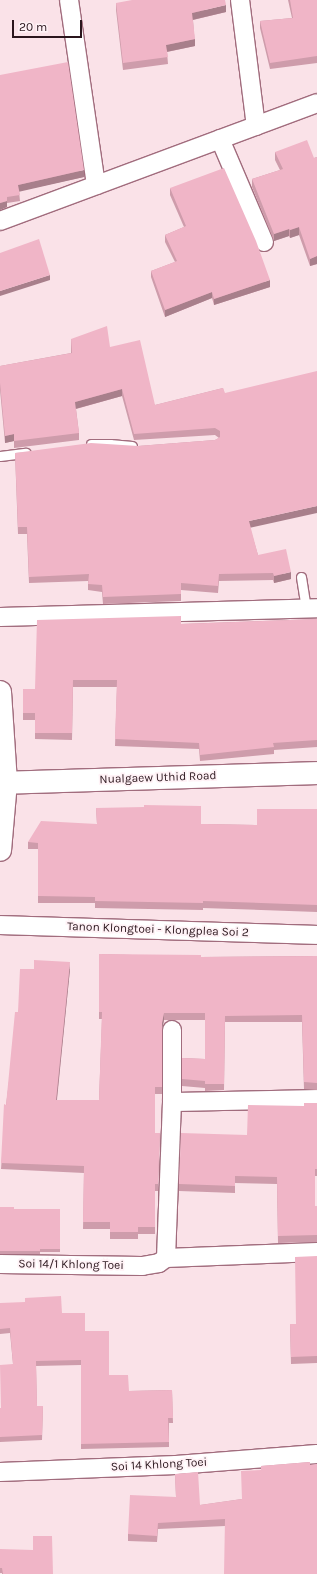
<!DOCTYPE html>
<style>
body{margin:0}
#map{position:relative;width:317px;height:1574px;overflow:hidden;background:#fae2e8;font-family:Karla,sans-serif}
div>[style]{position:absolute}
.roads{filter:drop-shadow(1px 0 #a16c7d) drop-shadow(-1px 0 #a16c7d) drop-shadow(0 1px #a16c7d) drop-shadow(0 -1px #a16c7d)}
.lane>*{height:9px;margin:-4.5px;padding:0 4.5px;transform-origin:4.5px;border-radius:4.5px;background:#fff}
.street>*{height:18px;margin:-9px;padding:0 9px;transform-origin:9px;border-radius:9px;background:#fff}
.secondary>*{height:22px;margin:-11px;padding:0 11px;transform-origin:11px;border-radius:11px;background:#fff}
.wall>*{inset:0;background:#ce9cab}
.shaded-wall>*{inset:0;background:#a87f8b}
.building>*{inset:0;background:#f0b5c7}
span{translate:-50% -50%;white-space:nowrap;text-align:center;line-height:1.15;-webkit-text-stroke:3.5px #fff2f6;paint-order:stroke}
.street-label{font-size:12px;color:#2a151c}
.scale{position:absolute;left:12px;top:20px;width:70px;height:18px;box-sizing:border-box;border:2px solid #2a151c;border-top:0;padding-left:5px;font-size:12px;line-height:14px;white-space:nowrap;color:#2a151c;-webkit-text-stroke:3px #fff2f6;paint-order:stroke}
</style>
<div id="map">
<div class="roads">
<div class="lane">
<i style="left:91px;top:444px;width:19px"></i>
<i style="left:110px;top:444px;width:22px;rotate:5deg"></i>
<i style="left:0;top:456px;width:26px;rotate:-7deg"></i>
<i style="left:301px;top:577px;width:32px;rotate:81deg"></i>
</div>
<div class="street">
<i style="left:69px;top:0;width:187px;rotate:81.7deg"></i>
<i style="left:240px;top:0;width:127px;rotate:82.8deg"></i>
<i style="left:220px;top:139px;width:112px;rotate:66.9deg"></i>
<i style="left:0;top:221px;width:338px;rotate:-20.4deg"></i>
<i style="left:0;top:617px;width:317px;rotate:-1.6deg"></i>
<i style="left:0;top:925px;width:317px;rotate:1.8deg"></i>
<i style="left:172px;top:1102px;width:72px;rotate:-90deg"></i>
<i style="left:166px;top:1258px;width:151px;rotate:-2.3deg"></i>
<i style="left:0;top:1264px;width:142px;rotate:0.8deg"></i>
<i style="left:142px;top:1266px;width:17px;rotate:-10deg"></i>
<i style="left:159px;top:1263px;width:9px;rotate:-36deg"></i>
<i style="left:166px;top:1258px;width:156px;rotate:-87.8deg"></i>
<i style="left:172px;top:1102px;width:145px;rotate:-1.2deg"></i>
<i style="left:0;top:1472px;width:176px;rotate:-2.3deg"></i>
<i style="left:176px;top:1465px;width:141px;rotate:-4.5deg"></i>
</div>
<div class="secondary">
<i style="left:0;top:692px;width:90px;rotate:86.2deg"></i>
<i style="left:6px;top:782px;width:68px;rotate:95deg"></i>
<i style="left:0;top:783px;width:317px;rotate:-1.8deg"></i>
</div>
</div>
<div class="wall">
<i style="clip-path:polygon(288px 0,317px 0,317px 63px,270px 69px,260px 28px,260px 21px,292px 18px)"></i>
<i style="clip-path:polygon(116px 3px,226px 12px,193px 20px,195px 46px,167px 52px,168px 64px,123px 70px,116px 10px)"></i>
<i style="clip-path:polygon(0 75px,84px 177px,19px 191px,20px 201px,7px 203px,7px 207px,0 210px)"></i>
<i style="clip-path:polygon(275px 152px,314px 158px,317px 157px,317px 264px,310px 266px,299px 235px,290px 238px,289px 236px,274px 241px,252px 187px,252px 179px,280px 170px,275px 160px)"></i>
<i style="clip-path:polygon(170px 188px,270px 287px,214px 305px,212px 298px,165px 317px,151px 277px,151px 271px,175px 262px,165px 242px,165px 235px,184px 227px,170px 195px)"></i>
<i style="clip-path:polygon(71px 339px,110px 347px,155px 405px,223px 388px,250px 528px,258px 555px,291px 579px,274px 583px,273px 580px,219px 581px,218px 593px,181px 590px,181px 601px,103px 604px,102px 592px,88px 590px,88px 581px,29px 583px,27px 534px,18px 534px,15px 453px,138px 446px,215px 440px,219px 438px,215px 435px,134px 440px,122px 396px,76px 409px,79px 433px,79px 440px,14px 448px,14px 441px,5px 443px,0 390px,0 366px,71px 353px)"></i>
<i style="clip-path:polygon(317px 619px,317px 747px,274px 750px,274px 754px,200px 761px,199px 749px,115px 746px,117px 687px,73px 687px,72px 740px,35px 739px,35px 720px,23px 720px,23px 689px,35px 689px,181px 624px)"></i>
<i style="clip-path:polygon(96px 808px,201px 824px,257px 825px,317px 809px,317px 912px,203px 908px,203px 910px,95px 908px,95px 903px,38px 903px,38px 849px,28px 849px,28px 842px,97px 824px)"></i>
<i style="clip-path:polygon(99px 954px,201px 957px,317px 956px,317px 1090px,304px 1089px,302px 1022px,225px 1022px,224px 1090px,205px 1091px,205px 1088px,182px 1086px,182px 1058px,205px 1059px,205px 1020px,164px 1020px,162px 1030px,162px 1094px,155px 1094px,155px 1133px,160px 1133px,158px 1191px,155px 1191px,155px 1234px,138px 1234px,138px 1239px,110px 1239px,110px 1229px,83px 1229px,84px 1173px,1px 1169px,6px 1105px,18px 1012px,34px 969px,70px 969px,57px 1100px,99px 1100px,102px 1019px,99px 1019px)"></i>
<i style="clip-path:polygon(317px 1103px,317px 1176px,315px 1176px,315px 1206px,317px 1206px,317px 1242px,278px 1243px,277px 1184px,235px 1183px,235px 1193px,179px 1191px,179px 1184px,247px 1135px,304px 1106px)"></i>
<i style="clip-path:polygon(0 1207px,14px 1209px,60px 1209px,60px 1252px,40px 1252px,40px 1254px,0 1254px)"></i>
<i style="clip-path:polygon(317px 1256px,317px 1363px,291px 1364px,290px 1324px,296px 1324px)"></i>
<i style="clip-path:polygon(0 1303px,62px 1313px,85px 1331px,109px 1375px,129px 1391px,172px 1390px,173px 1423px,169px 1423px,169px 1447px,81px 1449px,81px 1365px,36px 1366px,37px 1406px,43px 1406px,42px 1440px,0 1442px,0 1408px,1px 1408px,13px 1364px,10px 1333px,0 1334px)"></i>
<i style="clip-path:polygon(310px 1462px,225px 1526px,158px 1529px,157px 1542px,128px 1541px,128px 1534px,176px 1497px,175px 1474px,200px 1505px,242px 1499px,261px 1470px,261px 1466px)"></i>
<i style="clip-path:polygon(0 1549px,53px 1574px,2px 1574px,2px 1573px,0 1573px)"></i>
</div>
<div class="shaded-wall">
<i style="clip-path:polygon(226px 5px,226px 12px,192px 20px,192px 13px)"></i>
<i style="clip-path:polygon(195px 39px,195px 46px,166px 52px,166px 45px)"></i>
<i style="clip-path:polygon(84px 170px,84px 177px,18px 192px,18px 185px)"></i>
<i style="clip-path:polygon(7px 201px,7px 207px,0 210px,0 203px)"></i>
<i style="clip-path:polygon(299px 227px,299px 235px,290px 238px,290px 230px)"></i>
<i style="clip-path:polygon(289px 229px,289px 236px,274px 241px,274px 234px)"></i>
<i style="clip-path:polygon(317px 256px,317px 264px,310px 266px,310px 259px)"></i>
<i style="clip-path:polygon(50px 275px,50px 280px,0 296px,0 291px)"></i>
<i style="clip-path:polygon(270px 280px,270px 287px,214px 305px,214px 299px)"></i>
<i style="clip-path:polygon(212px 292px,212px 298px,165px 317px,165px 310px)"></i>
<i style="clip-path:polygon(122px 389px,122px 396px,75px 409px,75px 402px)"></i>
<i style="clip-path:polygon(14px 434px,14px 441px,5px 443px,5px 436px)"></i>
<i style="clip-path:polygon(317px 506px,317px 513px,249px 528px,249px 521px)"></i>
<i style="clip-path:polygon(291px 572px,291px 579px,274px 583px,274px 576px)"></i>
<i style="clip-path:polygon(70px 962px,70px 969px,56px 1107px,56px 1100px)"></i>
<i style="clip-path:polygon(164px 1013px,164px 1020px,162px 1030px,162px 1023px)"></i>
</div>
<div class="building">
<i style="clip-path:polygon(132px 0,225px 0,226px 5px,192px 13px,195px 39px,166px 45px,168px 57px,123px 63px,116px 3px)"></i>
<i style="clip-path:polygon(290px 0,317px 0,317px 56px,270px 63px,260px 21px,293px 18px)"></i>
<i style="clip-path:polygon(68px 62px,84px 170px,18px 185px,20px 195px,7px 197px,7px 201px,0 203px,0 75px)"></i>
<i style="clip-path:polygon(307px 140px,314px 158px,317px 157px,317px 256px,310px 259px,299px 227px,290px 230px,289px 229px,274px 234px,252px 179px,283px 169px,275px 152px)"></i>
<i style="clip-path:polygon(224px 168px,256px 241px,270px 280px,214px 299px,212px 292px,165px 310px,151px 271px,177px 261px,165px 235px,186px 226px,170px 188px)"></i>
<i style="clip-path:polygon(39px 239px,50px 275px,0 291px,0 253px)"></i>
<i style="clip-path:polygon(107px 326px,110px 347px,140px 340px,155px 405px,223px 388px,225px 393px,317px 371px,317px 506px,249px 521px,258px 555px,286px 549px,291px 572px,274px 576px,273px 573px,219px 574px,218px 586px,181px 583px,181px 594px,103px 597px,102px 585px,88px 584px,89px 574px,29px 577px,27px 527px,18px 527px,15px 453px,91px 443px,138px 446px,215px 440px,220px 437px,220px 431px,215px 428px,134px 434px,122px 389px,75px 402px,79px 433px,14px 441px,14px 434px,5px 436px,0 383px,0 366px,72px 353px,71px 339px)"></i>
<i style="clip-path:polygon(181px 616px,181px 624px,317px 619px,317px 740px,273px 743px,274px 747px,200px 755px,199px 743px,115px 739px,117px 680px,73px 680px,72px 733px,35px 733px,35px 713px,23px 713px,23px 689px,35px 689px,37px 620px)"></i>
<i style="clip-path:polygon(144px 805px,201px 806px,201px 824px,206px 824px,257px 825px,257px 809px,317px 809px,317px 905px,203px 901px,203px 903px,95px 901px,95px 897px,38px 896px,38px 843px,28px 842px,41px 821px,97px 824px,96px 808px,144px 807px)"></i>
<i style="clip-path:polygon(99px 954px,201px 955px,201px 957px,317px 956px,317px 1083px,304px 1082px,302px 1015px,225px 1016px,224px 1084px,205px 1084px,205px 1081px,182px 1079px,182px 1058px,205px 1059px,205px 1013px,164px 1013px,162px 1023px,162px 1087px,155px 1087px,155px 1133px,160px 1133px,158px 1184px,155px 1184px,155px 1227px,138px 1227px,138px 1232px,110px 1232px,110px 1222px,83px 1222px,84px 1166px,1px 1163px,4px 1104px,6px 1105px,15px 1012px,18px 1012px,20px 969px,34px 969px,34px 960px,70px 962px,56px 1100px,99px 1100px,102px 1012px,99px 1012px)"></i>
<i style="clip-path:polygon(304px 1103px,317px 1103px,317px 1169px,315px 1169px,315px 1206px,317px 1206px,317px 1235px,278px 1236px,277px 1177px,235px 1176px,235px 1186px,179px 1184px,181px 1133px,247px 1135px,248px 1105px,304px 1106px)"></i>
<i style="clip-path:polygon(0 1207px,14px 1207px,14px 1209px,60px 1209px,60px 1249px,40px 1249px,40px 1251px,0 1251px)"></i>
<i style="clip-path:polygon(317px 1256px,317px 1356px,291px 1357px,290px 1324px,296px 1324px,295px 1257px)"></i>
<i style="clip-path:polygon(61px 1296px,62px 1313px,85px 1313px,85px 1331px,109px 1331px,109px 1375px,128px 1375px,129px 1391px,172px 1390px,173px 1418px,168px 1418px,169px 1442px,81px 1444px,81px 1360px,36px 1361px,37px 1406px,43px 1406px,42px 1435px,0 1437px,0 1408px,1px 1408px,0 1365px,13px 1364px,10px 1328px,0 1329px,0 1303px,25px 1302px,25px 1298px)"></i>
<i style="clip-path:polygon(310px 1462px,310px 1465px,317px 1464px,317px 1574px,224px 1574px,225px 1519px,158px 1523px,157px 1536px,128px 1534px,130px 1495px,176px 1497px,175px 1474px,198px 1472px,200px 1505px,242px 1499px,241px 1471px,261px 1470px,261px 1466px)"></i>
<i style="clip-path:polygon(33px 1536px,52px 1536px,53px 1574px,3px 1574px,2px 1568px,0 1568px,0 1549px,33px 1550px)"></i>
</div>
<div class="street-label">
<span style="left:158px;top:778px;rotate:-2deg">Nualgaew Uthid Road</span>
<span style="left:158px;top:930px;rotate:2deg">Tanon Klongtoei - Klongplea Soi 2</span>
<span style="left:71px;top:1265px;rotate:1deg">Soi 14/1 Khlong Toei</span>
<span style="left:159px;top:1465px;rotate:-3deg">Soi 14 Khlong Toei</span>
</div>
<div class="scale">20 m</div>
</div>
